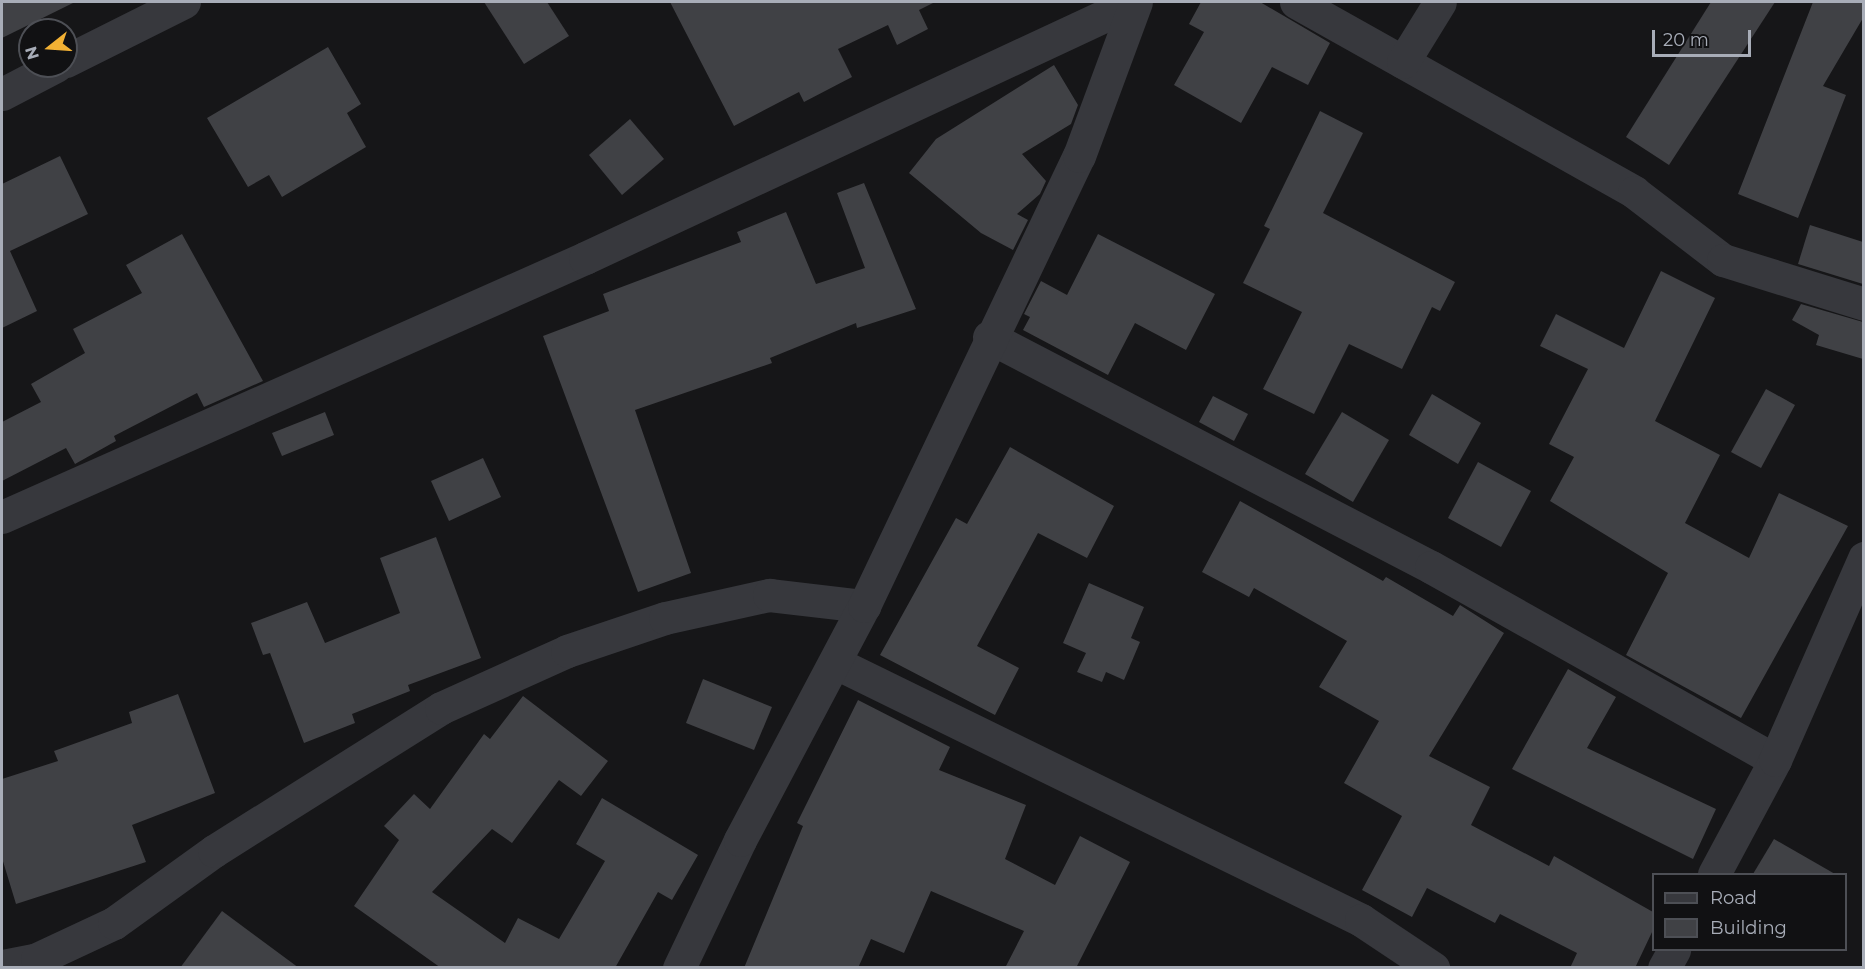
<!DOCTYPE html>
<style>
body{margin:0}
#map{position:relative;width:1865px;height:969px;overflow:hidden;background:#161618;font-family:Montserrat,sans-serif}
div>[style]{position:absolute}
.building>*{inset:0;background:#404145}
.minor>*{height:33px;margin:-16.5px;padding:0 16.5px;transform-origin:16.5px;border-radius:16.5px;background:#37383d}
span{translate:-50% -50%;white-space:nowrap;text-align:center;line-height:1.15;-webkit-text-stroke:4.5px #111113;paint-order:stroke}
.frame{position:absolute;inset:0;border:3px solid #a8adb8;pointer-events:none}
.legend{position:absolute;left:1652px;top:873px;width:195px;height:78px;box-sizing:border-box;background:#111113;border:2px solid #4d4f55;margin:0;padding:8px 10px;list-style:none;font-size:18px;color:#a8adb8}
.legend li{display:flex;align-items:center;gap:12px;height:30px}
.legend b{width:30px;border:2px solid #4d4f55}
.north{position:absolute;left:18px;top:18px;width:60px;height:60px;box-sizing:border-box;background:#111113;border:2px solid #4d4f55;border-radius:50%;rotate:253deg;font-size:16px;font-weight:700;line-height:24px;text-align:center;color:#a8adb8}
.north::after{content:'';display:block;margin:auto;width:21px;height:27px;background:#f2b134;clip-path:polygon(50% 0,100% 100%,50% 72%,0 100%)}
.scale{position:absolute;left:1652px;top:30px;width:99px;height:27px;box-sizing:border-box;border:3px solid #a8adb8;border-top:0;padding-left:8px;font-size:18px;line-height:21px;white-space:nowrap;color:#a8adb8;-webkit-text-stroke:4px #111113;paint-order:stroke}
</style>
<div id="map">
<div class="building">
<i style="clip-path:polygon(2px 2px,75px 2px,2px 38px)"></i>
<i style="clip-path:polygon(484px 2px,547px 2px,569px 36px,524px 64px)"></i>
<i style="clip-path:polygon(670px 2px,935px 2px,919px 10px,928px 29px,897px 45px,888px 25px,838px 49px,852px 77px,804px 102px,799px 92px,734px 126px)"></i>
<i style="clip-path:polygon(1201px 2px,1260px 2px,1330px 43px,1308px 85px,1272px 67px,1241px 123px,1174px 85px,1204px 32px,1189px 24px)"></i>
<i style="clip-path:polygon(1711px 2px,1775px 2px,1669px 165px,1626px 137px)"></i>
<i style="clip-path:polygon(1813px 2px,1863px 2px,1863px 18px,1823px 86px,1846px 95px,1798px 218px,1738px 194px)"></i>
<i style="clip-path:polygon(328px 47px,361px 104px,347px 113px,366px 147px,282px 197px,269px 175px,248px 187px,207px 118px)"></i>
<i style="clip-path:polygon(1054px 65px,1078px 105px,1071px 124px,1022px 154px,1046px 181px,1040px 194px,1017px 214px,1028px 220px,1013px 250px,981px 233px,909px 173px,936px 139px)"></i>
<i style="clip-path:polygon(1320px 111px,1363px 133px,1323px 213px,1455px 282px,1440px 311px,1432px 307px,1402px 369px,1349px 344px,1314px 414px,1263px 389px,1302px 312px,1243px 283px,1270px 229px,1264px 226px)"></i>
<i style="clip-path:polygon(630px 119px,664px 159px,622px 195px,589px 155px)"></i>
<i style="clip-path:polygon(60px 156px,88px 214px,10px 251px,37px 311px,2px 328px,2px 184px)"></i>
<i style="clip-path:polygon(864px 183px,916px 309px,857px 328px,856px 323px,770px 358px,772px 363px,635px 410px,691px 573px,638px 592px,543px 336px,609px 311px,603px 294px,741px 242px,737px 232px,786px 212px,816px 284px,865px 268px,837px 193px)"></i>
<i style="clip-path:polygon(1810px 225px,1863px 242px,1863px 284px,1798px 264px)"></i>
<i style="clip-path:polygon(182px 234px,263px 381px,204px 407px,197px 393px,114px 436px,116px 441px,75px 464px,66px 448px,2px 481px,2px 422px,41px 402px,31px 384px,85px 353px,73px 329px,142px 293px,126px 265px)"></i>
<i style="clip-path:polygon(1098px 234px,1215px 294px,1186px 350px,1135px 323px,1108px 375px,1023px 330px,1030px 317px,1024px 314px,1041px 281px,1067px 295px)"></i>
<i style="clip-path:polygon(1661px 271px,1715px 298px,1655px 421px,1720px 455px,1685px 523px,1749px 558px,1779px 493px,1848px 526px,1741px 718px,1626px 655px,1668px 573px,1550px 501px,1574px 457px,1549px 444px,1588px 369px,1540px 346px,1556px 314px,1624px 348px)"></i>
<i style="clip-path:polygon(1801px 304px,1863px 322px,1863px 359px,1816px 345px,1819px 335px,1792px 320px)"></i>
<i style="clip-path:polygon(1766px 389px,1795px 405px,1761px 468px,1731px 452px)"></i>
<i style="clip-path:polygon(1432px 394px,1481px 423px,1458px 464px,1409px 435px)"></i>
<i style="clip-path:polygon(1213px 396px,1248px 414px,1234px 441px,1199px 422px)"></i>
<i style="clip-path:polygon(325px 412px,334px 435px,282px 456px,272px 433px)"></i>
<i style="clip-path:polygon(1342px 412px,1389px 440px,1353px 502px,1305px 474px)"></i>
<i style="clip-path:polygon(1010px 447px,1114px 506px,1087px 558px,1038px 533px,977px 646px,1019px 668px,995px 715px,880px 655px,956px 518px,967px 524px)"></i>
<i style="clip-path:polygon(483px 458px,501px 497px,449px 521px,431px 481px)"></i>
<i style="clip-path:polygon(1478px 462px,1531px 491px,1501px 547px,1448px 518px)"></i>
<i style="clip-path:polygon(1240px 501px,1383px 581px,1386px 577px,1453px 616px,1460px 605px,1504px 633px,1429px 756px,1490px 787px,1471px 825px,1549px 866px,1554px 856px,1653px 912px,1653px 930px,1635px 968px,1570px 968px,1577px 953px,1500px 914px,1495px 923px,1427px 888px,1412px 917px,1362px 890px,1402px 816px,1344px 783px,1379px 721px,1319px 687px,1347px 641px,1254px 588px,1249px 597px,1202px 572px)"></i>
<i style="clip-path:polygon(436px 537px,481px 658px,408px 685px,410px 691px,352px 714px,355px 723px,304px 743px,270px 653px,263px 655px,251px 623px,307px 602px,325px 643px,400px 613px,380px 558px)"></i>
<i style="clip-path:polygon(1089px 583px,1144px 607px,1131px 638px,1140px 642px,1124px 680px,1106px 672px,1102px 682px,1077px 672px,1086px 653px,1063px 643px)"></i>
<i style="clip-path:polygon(1568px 669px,1616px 697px,1587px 748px,1716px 809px,1693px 859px,1512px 769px)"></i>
<i style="clip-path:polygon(703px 679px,772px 707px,754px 750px,686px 723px)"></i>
<i style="clip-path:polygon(178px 694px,215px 793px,132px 825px,146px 862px,16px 904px,2px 858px,2px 779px,58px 761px,54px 751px,132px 723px,129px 712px)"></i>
<i style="clip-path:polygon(523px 696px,608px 761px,581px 796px,559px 780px,512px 843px,492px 829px,432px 892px,505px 943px,518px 918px,559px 939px,605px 861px,576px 844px,602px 798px,698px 855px,672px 900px,658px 892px,615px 968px,441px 968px,354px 906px,399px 840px,384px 826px,414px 794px,430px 809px,484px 734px,490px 739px)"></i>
<i style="clip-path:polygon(858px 700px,950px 747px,939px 770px,1026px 805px,1005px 859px,1055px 885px,1080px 836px,1130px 862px,1076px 968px,1005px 968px,1024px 931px,931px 891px,904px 953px,871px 939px,858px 968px,744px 968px,803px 826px,797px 823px)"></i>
<i style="clip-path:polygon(1774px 839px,1835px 874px,1753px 874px)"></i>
<i style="clip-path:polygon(222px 911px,299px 968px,180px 968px)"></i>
</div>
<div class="minor">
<i style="left:1296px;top:2px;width:388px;rotate:29.3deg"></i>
<i style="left:1634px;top:192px;width:112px;rotate:37.4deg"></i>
<i style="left:1723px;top:260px;width:148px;rotate:17.3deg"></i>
<i style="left:66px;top:61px;width:132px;rotate:-26.6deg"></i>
<i style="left:1403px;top:62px;width:70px;rotate:-58.3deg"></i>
<i style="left:2px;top:94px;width:61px;rotate:-27.4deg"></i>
<i style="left:989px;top:337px;width:498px;rotate:27.5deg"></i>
<i style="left:1431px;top:567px;width:394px;rotate:29.3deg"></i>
<i style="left:2px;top:517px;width:638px;rotate:-23.95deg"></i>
<i style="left:585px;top:258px;width:606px;rotate:-25deg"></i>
<i style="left:836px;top:663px;width:585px;rotate:26.08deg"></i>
<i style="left:1361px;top:920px;width:87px;rotate:33.7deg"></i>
<i style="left:1714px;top:874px;width:129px;rotate:-61.8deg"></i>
<i style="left:1775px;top:760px;width:221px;rotate:-66.2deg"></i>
<i style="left:2px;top:966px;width:36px;rotate:-11deg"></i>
<i style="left:37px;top:959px;width:85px;rotate:-25.1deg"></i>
<i style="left:114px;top:923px;width:123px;rotate:-35.8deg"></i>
<i style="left:214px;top:851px;width:268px;rotate:-32.2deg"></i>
<i style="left:441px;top:708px;width:138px;rotate:-24.3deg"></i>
<i style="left:567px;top:651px;width:103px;rotate:-18.6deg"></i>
<i style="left:665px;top:618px;width:107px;rotate:-12.5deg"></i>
<i style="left:769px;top:595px;width:96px;rotate:6.6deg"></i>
<i style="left:679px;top:968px;width:142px;rotate:-64.5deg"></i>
<i style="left:740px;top:840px;width:265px;rotate:-62.1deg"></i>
<i style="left:864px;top:606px;width:499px;rotate:-64.5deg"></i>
<i style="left:1079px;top:156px;width:164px;rotate:-69.7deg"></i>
<i style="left:1664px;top:968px;width:21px;rotate:-61deg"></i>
</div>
<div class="frame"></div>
<ul class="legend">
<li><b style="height:8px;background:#37383d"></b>Road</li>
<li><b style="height:16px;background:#404145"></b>Building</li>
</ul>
<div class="north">N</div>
<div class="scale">20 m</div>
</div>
